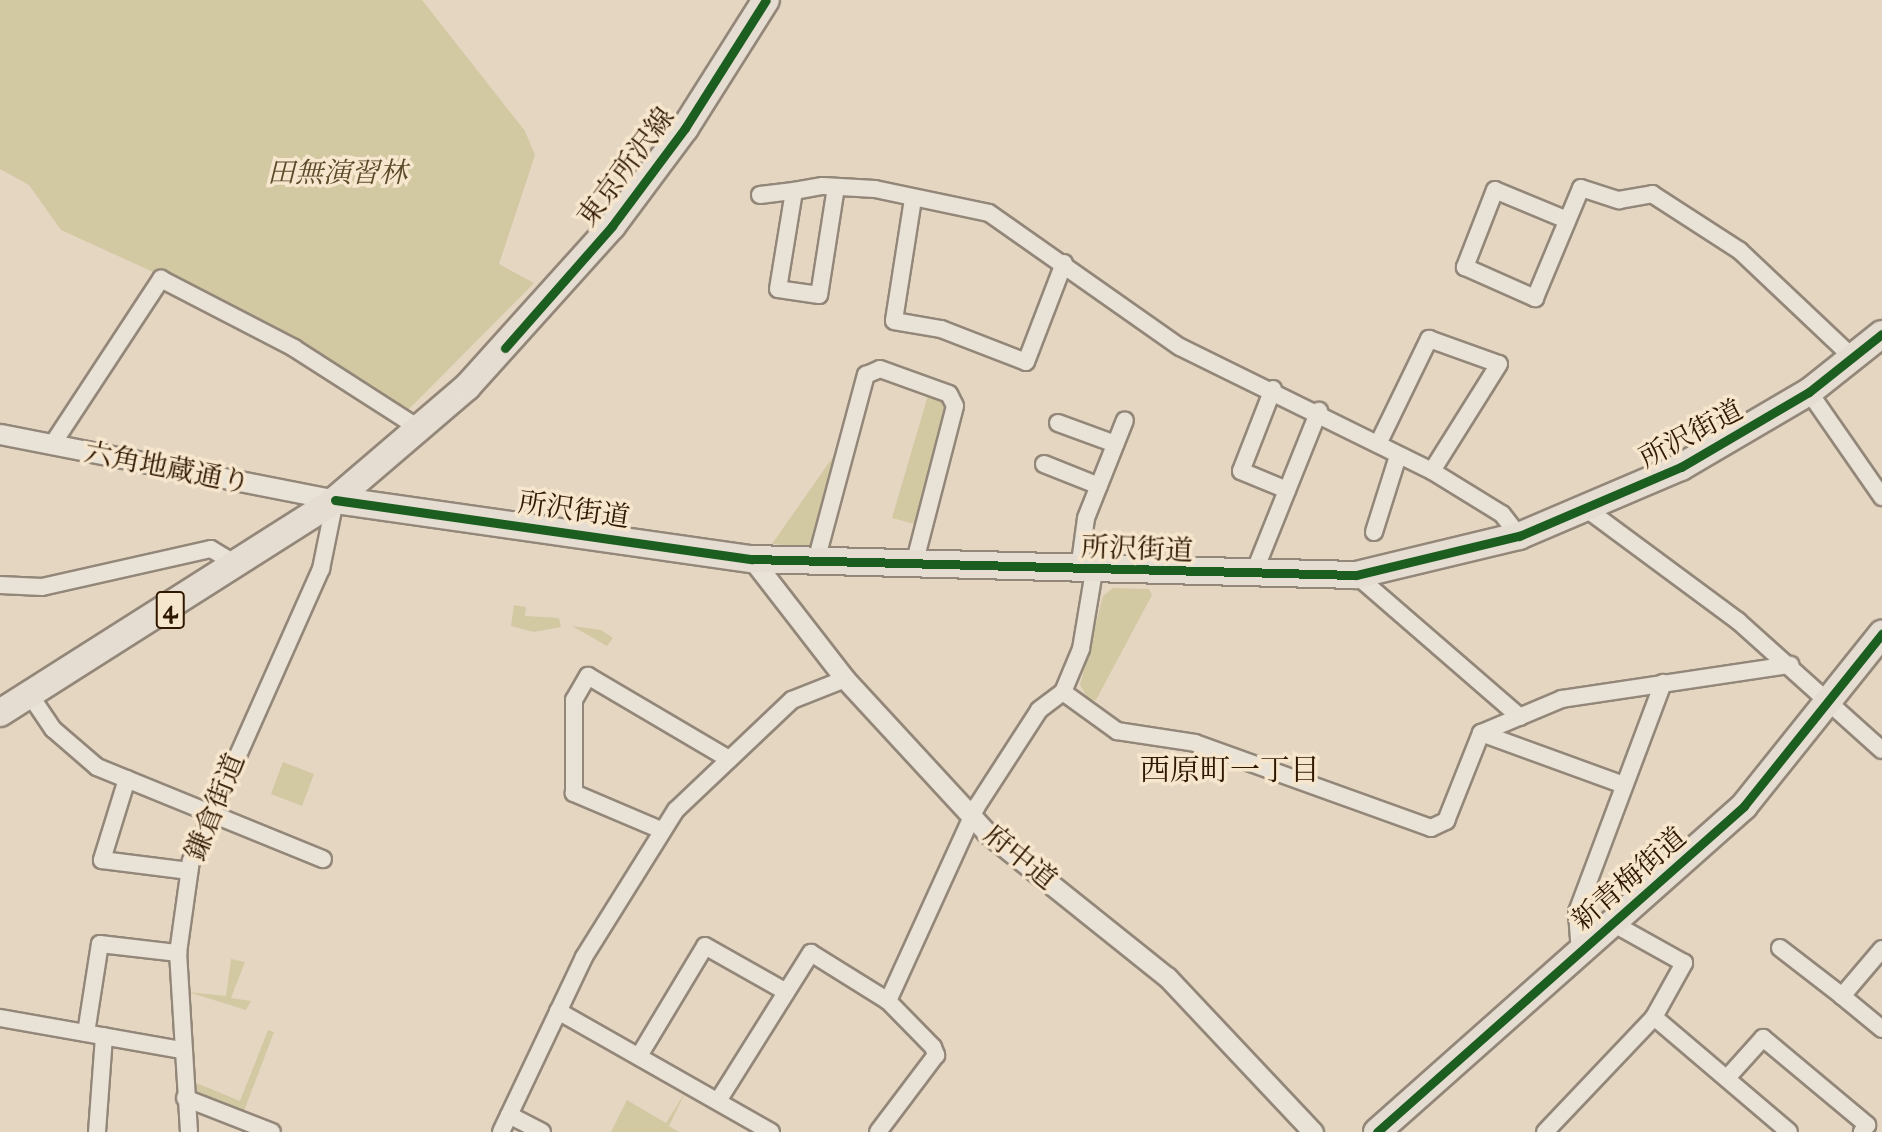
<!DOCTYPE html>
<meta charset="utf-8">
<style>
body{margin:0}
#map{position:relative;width:1882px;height:1132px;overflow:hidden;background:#e5d6c2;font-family:"IM FELL Great Primer","Noto Serif JP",serif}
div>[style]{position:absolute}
.green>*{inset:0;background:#d2c8a2}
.roads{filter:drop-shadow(2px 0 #938779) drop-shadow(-2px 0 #938779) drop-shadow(0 2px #938779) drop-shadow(0 -2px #938779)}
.minor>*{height:16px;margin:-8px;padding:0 8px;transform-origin:8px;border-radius:8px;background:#e9e2d7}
.tertiary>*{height:19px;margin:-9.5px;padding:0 9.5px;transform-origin:9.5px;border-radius:9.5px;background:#e9e2d7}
.primary>*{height:26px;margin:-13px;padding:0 13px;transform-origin:13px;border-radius:13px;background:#e5ddd1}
.cycleway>*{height:9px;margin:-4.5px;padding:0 4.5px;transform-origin:4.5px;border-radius:4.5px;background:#1b5e20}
span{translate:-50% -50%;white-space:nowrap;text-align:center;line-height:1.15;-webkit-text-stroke:7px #f7e6ce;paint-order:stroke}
.shield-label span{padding:2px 5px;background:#f7e6ce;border:2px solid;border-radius:5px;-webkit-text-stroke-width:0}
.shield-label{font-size:26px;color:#301800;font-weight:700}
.street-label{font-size:28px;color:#301800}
.park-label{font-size:28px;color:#5c4a29;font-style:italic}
.neighbourhood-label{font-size:30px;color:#301800}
</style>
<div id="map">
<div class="green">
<i style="clip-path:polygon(0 0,422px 0,525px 131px,535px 155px,499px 264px,534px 283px,408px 410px,197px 292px,61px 230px,29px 185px,0 169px)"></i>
<i style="clip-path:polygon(929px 392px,950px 406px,918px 525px,892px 518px)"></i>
<i style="clip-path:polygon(835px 454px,811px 547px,772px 544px)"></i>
<i style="clip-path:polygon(1113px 588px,1149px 589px,1152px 595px,1096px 700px,1089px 700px,1080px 685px,1103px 596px)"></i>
<i style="clip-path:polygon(514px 605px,526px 607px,525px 616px,559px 618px,561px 627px,534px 632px,511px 626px)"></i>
<i style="clip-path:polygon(572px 626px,601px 630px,613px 638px,607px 646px)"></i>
<i style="clip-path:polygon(283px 762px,314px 774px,302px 806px,271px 794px)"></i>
<i style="clip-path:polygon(231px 959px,245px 962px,231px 998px,251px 1001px,246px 1010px,188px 992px,226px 996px)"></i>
<i style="clip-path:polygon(268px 1030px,274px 1032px,244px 1111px,198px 1093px,194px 1082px,240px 1101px)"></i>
<i style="clip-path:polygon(686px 1091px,669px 1126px,679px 1132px,611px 1132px,627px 1100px,666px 1123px)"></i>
</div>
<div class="roads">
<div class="minor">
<i style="left:836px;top:187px;width:109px;rotate:98.9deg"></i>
<i style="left:819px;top:295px;width:41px;rotate:-171.7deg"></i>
<i style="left:778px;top:289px;width:99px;rotate:-80.7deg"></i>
<i style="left:794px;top:191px;width:29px;rotate:-10deg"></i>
<i style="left:823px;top:186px;width:52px;rotate:3.3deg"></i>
<i style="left:875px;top:189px;width:116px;rotate:11.9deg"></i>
<i style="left:989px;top:213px;width:233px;rotate:35.1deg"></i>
<i style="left:1180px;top:347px;width:281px;rotate:26.2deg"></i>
<i style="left:1432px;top:471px;width:82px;rotate:31.6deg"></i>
<i style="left:1502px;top:514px;width:28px;rotate:52deg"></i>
<i style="left:760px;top:195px;width:34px;rotate:-7deg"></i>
<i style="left:913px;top:199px;width:123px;rotate:98.9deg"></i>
<i style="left:894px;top:321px;width:48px;rotate:9.7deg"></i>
<i style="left:941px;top:329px;width:91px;rotate:21.2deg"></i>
<i style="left:1026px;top:362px;width:106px;rotate:-69deg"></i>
<i style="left:1567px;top:220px;width:78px;rotate:-157.4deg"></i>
<i style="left:1495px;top:190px;width:83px;rotate:111.3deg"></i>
<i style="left:1465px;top:267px;width:77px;rotate:23.9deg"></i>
<i style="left:1535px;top:298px;width:119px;rotate:-67.3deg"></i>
<i style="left:1581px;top:188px;width:40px;rotate:18deg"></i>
<i style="left:1619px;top:200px;width:34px;rotate:-10deg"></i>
<i style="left:1652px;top:194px;width:105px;rotate:32.9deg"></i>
<i style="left:1740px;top:251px;width:156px;rotate:43.4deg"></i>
<i style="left:1273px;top:389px;width:88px;rotate:111.3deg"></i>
<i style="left:1241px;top:471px;width:50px;rotate:22.4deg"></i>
<i style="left:1809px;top:392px;width:128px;rotate:55.2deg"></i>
<i style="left:1058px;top:423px;width:61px;rotate:20.2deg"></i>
<i style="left:1378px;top:444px;width:117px;rotate:-64.1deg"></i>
<i style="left:1429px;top:339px;width:74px;rotate:19.7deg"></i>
<i style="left:1499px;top:364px;width:126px;rotate:122.1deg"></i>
<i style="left:52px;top:445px;width:199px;rotate:-56.7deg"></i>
<i style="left:161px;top:279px;width:150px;rotate:27.4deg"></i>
<i style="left:294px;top:348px;width:150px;rotate:32.7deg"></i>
<i style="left:1044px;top:464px;width:59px;rotate:21.8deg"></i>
<i style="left:1588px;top:510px;width:187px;rotate:36.5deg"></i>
<i style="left:1738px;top:621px;width:193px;rotate:41.9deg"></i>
<i style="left:1374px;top:532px;width:77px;rotate:-72.5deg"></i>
<i style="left:816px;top:561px;width:193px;rotate:-75deg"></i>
<i style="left:866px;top:375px;width:15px;rotate:-23deg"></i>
<i style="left:880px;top:369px;width:73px;rotate:19.9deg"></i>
<i style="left:949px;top:394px;width:13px;rotate:63deg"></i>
<i style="left:955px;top:406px;width:164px;rotate:104.5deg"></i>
<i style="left:1079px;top:570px;width:52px;rotate:-82.3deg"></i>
<i style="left:1086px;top:518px;width:105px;rotate:-68.3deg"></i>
<i style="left:1253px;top:575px;width:177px;rotate:-68.1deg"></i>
<i style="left:1356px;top:575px;width:217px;rotate:40.9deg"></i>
<i style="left:0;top:585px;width:42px;rotate:2.7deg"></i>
<i style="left:42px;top:587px;width:173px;rotate:-12.7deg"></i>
<i style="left:211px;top:549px;width:33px;rotate:31deg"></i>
<i style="left:1063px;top:692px;width:67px;rotate:35.8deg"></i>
<i style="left:1117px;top:731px;width:79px;rotate:8.7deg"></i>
<i style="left:1195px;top:743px;width:251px;rotate:19.8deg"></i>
<i style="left:1431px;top:828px;width:17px;rotate:-25deg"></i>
<i style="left:1446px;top:821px;width:95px;rotate:-68.3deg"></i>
<i style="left:1481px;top:733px;width:88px;rotate:-22.8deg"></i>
<i style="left:1562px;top:699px;width:231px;rotate:-8.5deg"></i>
<i style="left:30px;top:695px;width:41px;rotate:55.9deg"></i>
<i style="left:53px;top:729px;width:58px;rotate:40.8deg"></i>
<i style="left:97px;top:767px;width:244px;rotate:22.2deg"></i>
<i style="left:1481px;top:733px;width:152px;rotate:20deg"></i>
<i style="left:127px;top:779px;width:85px;rotate:107.2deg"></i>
<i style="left:102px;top:860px;width:88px;rotate:7.2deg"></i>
<i style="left:661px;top:830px;width:95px;rotate:-157deg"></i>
<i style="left:574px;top:793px;width:93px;rotate:-90deg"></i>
<i style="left:574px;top:700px;width:28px;rotate:-60deg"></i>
<i style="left:588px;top:676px;width:164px;rotate:30.5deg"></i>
<i style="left:1780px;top:948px;width:78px;rotate:37.7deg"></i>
<i style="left:1882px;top:949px;width:62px;rotate:130.4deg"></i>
<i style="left:1842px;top:996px;width:52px;rotate:39.5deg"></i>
<i style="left:1580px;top:953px;width:41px;rotate:-94.2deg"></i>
<i style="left:1577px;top:912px;width:245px;rotate:-69.4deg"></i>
<i style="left:888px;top:1001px;width:214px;rotate:-65.5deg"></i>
<i style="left:977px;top:806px;width:114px;rotate:-57.1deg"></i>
<i style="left:1039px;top:710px;width:30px;rotate:-37deg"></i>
<i style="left:1063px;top:692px;width:47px;rotate:-67.3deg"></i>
<i style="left:1081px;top:649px;width:79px;rotate:-80.5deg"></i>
<i style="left:558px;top:1011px;width:245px;rotate:29.6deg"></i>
<i style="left:1654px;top:1017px;width:177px;rotate:40.4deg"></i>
<i style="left:0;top:1018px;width:184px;rotate:10deg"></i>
<i style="left:86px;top:1033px;width:90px;rotate:-81.1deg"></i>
<i style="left:100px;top:944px;width:79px;rotate:6.6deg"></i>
<i style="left:639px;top:1056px;width:128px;rotate:-59deg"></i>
<i style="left:705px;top:946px;width:92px;rotate:29.4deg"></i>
<i style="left:1727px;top:1078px;width:54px;rotate:-48deg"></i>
<i style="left:1763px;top:1038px;width:136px;rotate:39.9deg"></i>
<i style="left:1867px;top:1125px;width:9px;rotate:126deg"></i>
<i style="left:185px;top:1098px;width:93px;rotate:21.3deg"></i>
<i style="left:718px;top:1101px;width:175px;rotate:-57.9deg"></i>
<i style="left:811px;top:953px;width:91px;rotate:31.9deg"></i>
<i style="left:888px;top:1001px;width:64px;rotate:45.6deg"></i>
<i style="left:933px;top:1047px;width:9px;rotate:69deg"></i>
<i style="left:936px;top:1055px;width:96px;rotate:127deg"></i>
<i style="left:509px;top:1115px;width:37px;rotate:27deg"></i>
<i style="left:97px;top:1132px;width:96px;rotate:-85.8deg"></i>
<i style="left:189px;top:1132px;width:179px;rotate:-93.5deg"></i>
<i style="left:178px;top:953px;width:93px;rotate:-82deg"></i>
<i style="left:191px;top:861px;width:320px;rotate:-66deg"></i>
<i style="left:321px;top:569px;width:70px;rotate:-78.5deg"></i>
<i style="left:501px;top:1132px;width:194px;rotate:-64.6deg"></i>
<i style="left:584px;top:957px;width:173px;rotate:-58deg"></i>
<i style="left:676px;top:810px;width:160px;rotate:-43.5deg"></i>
<i style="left:792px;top:700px;width:57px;rotate:-21.6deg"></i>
<i style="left:1545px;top:1132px;width:158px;rotate:-46.5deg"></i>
<i style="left:1654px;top:1017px;width:62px;rotate:-60.9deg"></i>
<i style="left:1684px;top:963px;width:80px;rotate:-150.9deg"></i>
</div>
<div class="tertiary">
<i style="left:0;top:434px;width:341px;rotate:11.1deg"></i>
<i style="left:752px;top:559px;width:152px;rotate:52.2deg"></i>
<i style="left:845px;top:679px;width:209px;rotate:47.3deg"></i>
<i style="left:987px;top:833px;width:231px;rotate:38.7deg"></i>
<i style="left:1167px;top:977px;width:213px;rotate:46.7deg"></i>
</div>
<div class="primary">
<i style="left:335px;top:500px;width:421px;rotate:8.1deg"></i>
<i style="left:752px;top:559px;width:604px;rotate:1.52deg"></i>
<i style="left:1356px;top:575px;width:168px;rotate:-13.5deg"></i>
<i style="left:1519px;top:536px;width:176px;rotate:-23.1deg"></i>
<i style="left:1681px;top:467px;width:148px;rotate:-30.4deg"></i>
<i style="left:1809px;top:392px;width:93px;rotate:-38.5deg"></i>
<i style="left:0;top:713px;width:397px;rotate:-32.4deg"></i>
<i style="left:335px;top:500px;width:174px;rotate:-40.6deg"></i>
<i style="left:467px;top:387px;width:217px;rotate:-48deg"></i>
<i style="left:612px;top:226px;width:122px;rotate:-53.3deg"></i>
<i style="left:685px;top:128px;width:151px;rotate:-57.7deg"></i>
<i style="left:1377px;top:1132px;width:491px;rotate:-41.6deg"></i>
<i style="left:1744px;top:806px;width:221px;rotate:-51.3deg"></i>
</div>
</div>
<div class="cycleway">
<i style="left:505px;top:348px;width:162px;rotate:-48.7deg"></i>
<i style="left:612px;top:226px;width:122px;rotate:-53.3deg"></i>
<i style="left:685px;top:128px;width:151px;rotate:-57.7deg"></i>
<i style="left:335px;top:500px;width:421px;rotate:8.1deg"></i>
<i style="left:752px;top:559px;width:604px;rotate:1.52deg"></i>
<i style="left:1356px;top:575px;width:168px;rotate:-13.5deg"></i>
<i style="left:1519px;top:536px;width:176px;rotate:-23.1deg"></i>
<i style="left:1681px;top:467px;width:148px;rotate:-30.4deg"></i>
<i style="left:1809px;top:392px;width:93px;rotate:-38.5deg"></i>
<i style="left:1377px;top:1132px;width:491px;rotate:-41.6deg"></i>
<i style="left:1744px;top:806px;width:221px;rotate:-51.3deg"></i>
</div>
<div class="shield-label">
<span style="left:170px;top:610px">4</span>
</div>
<div class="street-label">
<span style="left:626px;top:167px;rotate:-53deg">東京所沢線</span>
<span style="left:1691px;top:434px;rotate:-28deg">所沢街道</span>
<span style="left:167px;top:468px;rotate:11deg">六角地蔵通り</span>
<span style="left:574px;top:510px;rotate:8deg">所沢街道</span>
<span style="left:1137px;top:549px;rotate:2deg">所沢街道</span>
<span style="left:215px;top:807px;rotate:-68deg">鎌倉街道</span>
<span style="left:1020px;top:857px;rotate:39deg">府中道</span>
<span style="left:1629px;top:879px;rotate:-41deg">新青梅街道</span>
</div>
<div class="park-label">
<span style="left:337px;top:173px">田無演習林</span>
</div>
<div class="neighbourhood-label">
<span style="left:1230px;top:770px">西原町一丁目</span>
</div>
</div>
